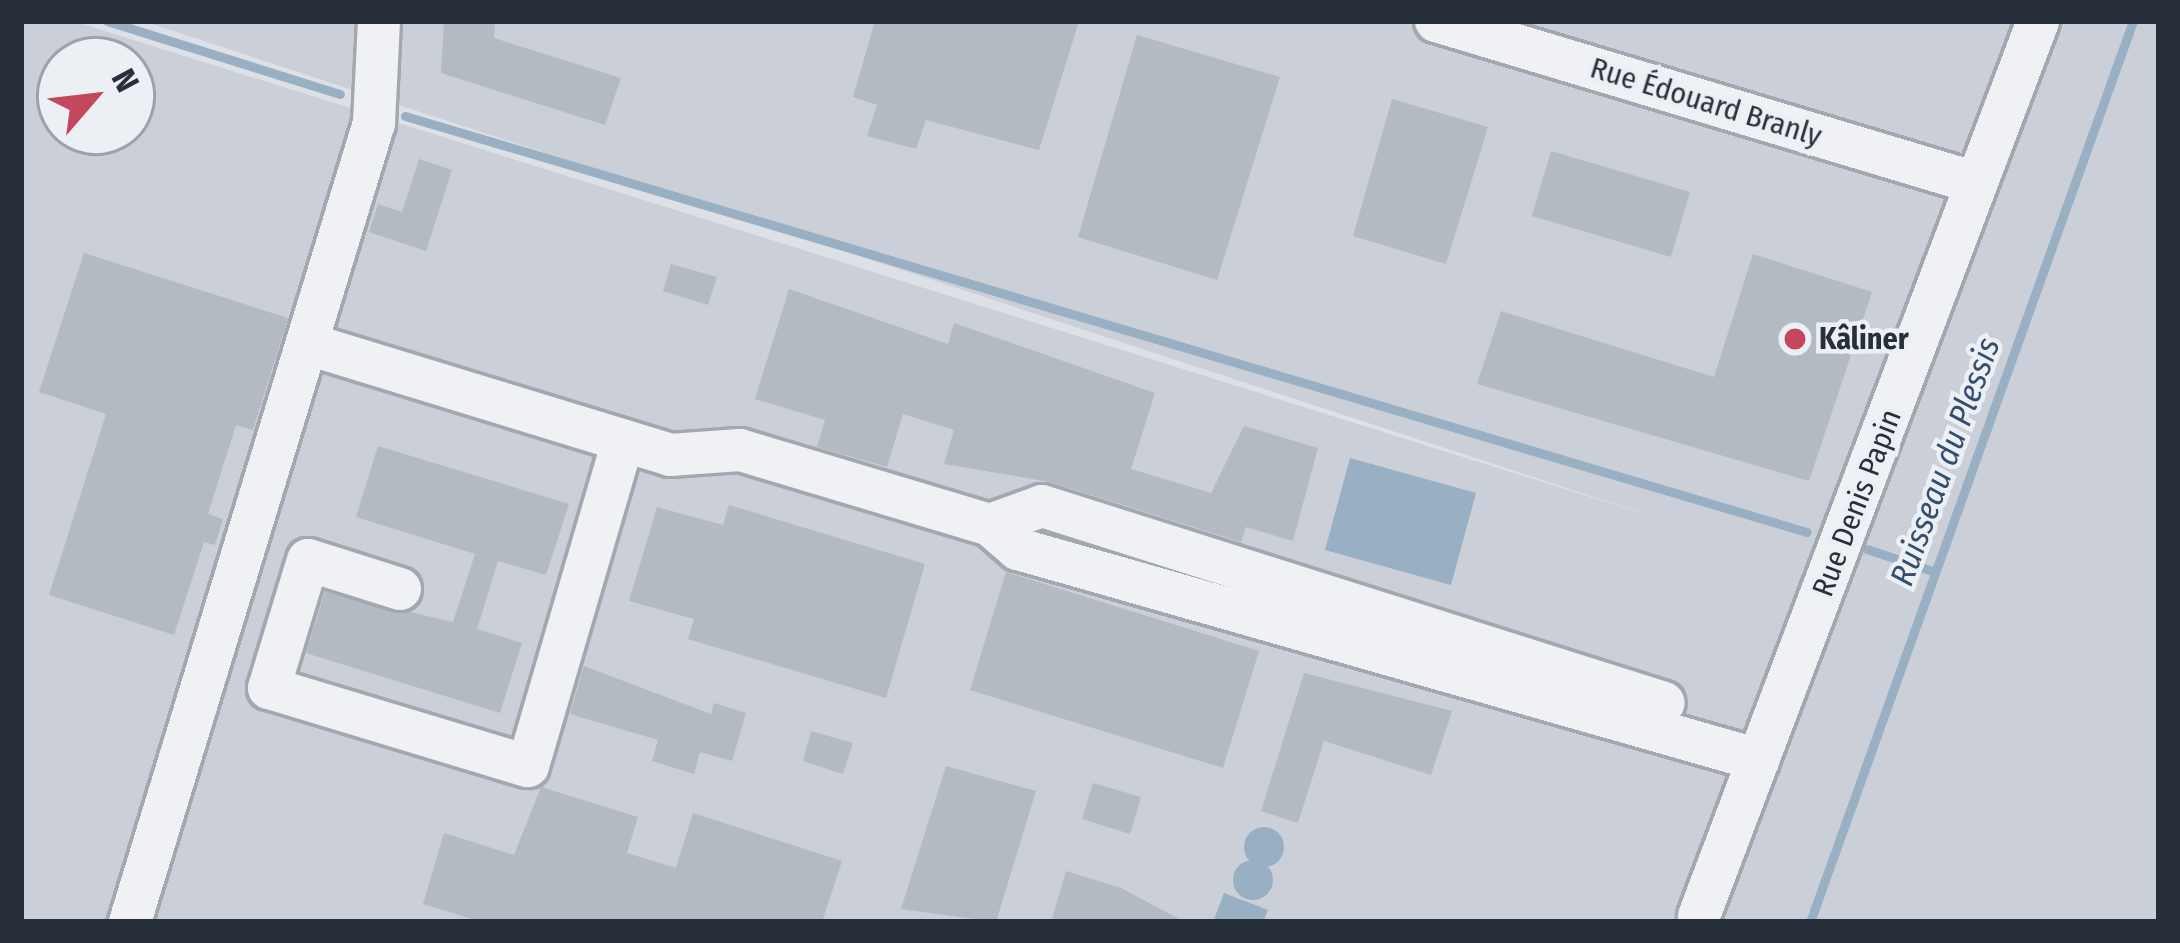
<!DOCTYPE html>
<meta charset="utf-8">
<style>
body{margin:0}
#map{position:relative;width:2180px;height:943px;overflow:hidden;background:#dde0e6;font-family:"Fira Sans Condensed",sans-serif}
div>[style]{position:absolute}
.built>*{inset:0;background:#cbcfd7}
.water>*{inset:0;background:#99afc4}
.round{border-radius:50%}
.stream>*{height:9px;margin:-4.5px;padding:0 4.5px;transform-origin:4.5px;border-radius:4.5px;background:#99afc4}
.building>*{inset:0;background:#b4bac2}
.roads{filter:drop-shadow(3px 0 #a3a7af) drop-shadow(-3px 0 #a3a7af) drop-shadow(0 3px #a3a7af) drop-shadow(0 -3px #a3a7af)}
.minor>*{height:42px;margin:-21px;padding:0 21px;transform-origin:21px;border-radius:21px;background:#eff1f4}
.dots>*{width:33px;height:33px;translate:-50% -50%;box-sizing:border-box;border:6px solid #eceff4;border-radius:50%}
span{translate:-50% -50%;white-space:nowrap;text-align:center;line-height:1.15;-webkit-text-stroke:9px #eceff4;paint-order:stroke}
.street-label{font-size:30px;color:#272f3b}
.poi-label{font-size:30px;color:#272f3b;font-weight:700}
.left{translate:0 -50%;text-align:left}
.water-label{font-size:33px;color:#344e6c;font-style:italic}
.frame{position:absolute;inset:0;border:24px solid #272f3b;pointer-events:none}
.north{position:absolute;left:36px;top:36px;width:120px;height:120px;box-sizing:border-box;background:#eceff4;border:3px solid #9da2aa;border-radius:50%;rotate:62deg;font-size:33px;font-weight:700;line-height:48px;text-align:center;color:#272f3b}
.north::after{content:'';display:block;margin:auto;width:42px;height:54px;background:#c5475c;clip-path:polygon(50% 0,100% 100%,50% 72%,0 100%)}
</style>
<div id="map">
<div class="built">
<i style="clip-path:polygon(evenodd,21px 21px,73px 21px,1664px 520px,143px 21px,2159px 21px,2159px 922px,21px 922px,21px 21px,60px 60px,132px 60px,132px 132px,60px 132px,60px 60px)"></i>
</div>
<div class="water">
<i style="clip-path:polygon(1350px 458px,1476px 493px,1451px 585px,1325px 550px)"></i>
<i class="round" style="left:1244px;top:827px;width:40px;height:40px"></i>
<i class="round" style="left:1233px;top:860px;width:40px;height:40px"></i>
<i style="clip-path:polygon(1224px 893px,1268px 910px,1263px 922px,1213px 922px)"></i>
</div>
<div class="stream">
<i style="left:107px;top:21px;width:244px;rotate:17.4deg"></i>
<i style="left:405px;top:116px;width:1462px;rotate:16.53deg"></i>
<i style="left:1867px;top:549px;width:72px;rotate:18.7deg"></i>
<i style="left:1810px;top:922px;width:957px;rotate:-70.28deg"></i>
</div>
<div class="building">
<i style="clip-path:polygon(444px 21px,495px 21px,494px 38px,621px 78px,605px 125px,441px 73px)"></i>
<i style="clip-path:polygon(875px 21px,1079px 21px,1039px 150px,926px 120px,916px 149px,867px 136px,877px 105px,853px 97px)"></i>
<i style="clip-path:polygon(1137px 35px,1280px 77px,1217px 280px,1078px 237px)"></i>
<i style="clip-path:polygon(1392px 99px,1488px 127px,1446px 264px,1353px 236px)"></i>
<i style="clip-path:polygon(1551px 151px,1690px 192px,1671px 257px,1532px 216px)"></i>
<i style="clip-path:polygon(419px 159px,452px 170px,426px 251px,369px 232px,378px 204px,402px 212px)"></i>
<i style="clip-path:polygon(84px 253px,288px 318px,253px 430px,236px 425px,208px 514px,223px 519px,215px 545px,204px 542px,174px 635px,49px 595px,106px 414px,39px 392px)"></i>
<i style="clip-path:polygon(1753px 254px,1872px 292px,1809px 481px,1477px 384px,1501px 311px,1714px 377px)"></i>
<i style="clip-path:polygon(671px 264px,717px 277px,708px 305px,663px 291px)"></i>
<i style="clip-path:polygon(789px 289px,948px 344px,954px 323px,1155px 393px,1131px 469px,1211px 493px,1244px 426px,1318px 448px,1293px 541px,1246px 527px,1241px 542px,1050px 482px,944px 464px,954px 430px,903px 414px,887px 467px,817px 447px,825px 420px,755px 399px)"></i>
<i style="clip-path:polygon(378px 446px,569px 504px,546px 575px,498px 561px,477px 629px,522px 643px,500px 713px,306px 653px,325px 592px,453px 622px,475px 554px,356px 517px)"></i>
<i style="clip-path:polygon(729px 505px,925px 564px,886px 698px,688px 639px,694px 619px,629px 601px,657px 507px,723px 525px)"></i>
<i style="clip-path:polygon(1006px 572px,1259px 651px,1223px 768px,970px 690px)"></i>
<i style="clip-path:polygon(584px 666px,711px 714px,714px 703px,746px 713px,732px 761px,700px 752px,694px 774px,652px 761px,658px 740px,570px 714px)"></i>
<i style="clip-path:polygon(1304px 673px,1452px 711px,1431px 775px,1324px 741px,1298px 823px,1261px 811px)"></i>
<i style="clip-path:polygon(811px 731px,853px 743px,843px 774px,803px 761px)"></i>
<i style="clip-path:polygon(946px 766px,1036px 791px,996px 922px,901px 909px)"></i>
<i style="clip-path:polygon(1093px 783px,1141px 797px,1130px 834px,1082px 819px)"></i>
<i style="clip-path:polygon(541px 787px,638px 817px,627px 853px,676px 868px,693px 813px,842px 861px,822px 922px,482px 922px,423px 904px,444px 833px,514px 855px)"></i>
<i style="clip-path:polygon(1066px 871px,1121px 888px,1185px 922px,1051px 922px)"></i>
</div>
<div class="roads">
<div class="minor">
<i style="left:1436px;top:21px;width:564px;rotate:16.7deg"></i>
<i style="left:308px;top:344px;width:379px;rotate:17deg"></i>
<i style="left:670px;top:455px;width:70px;rotate:-4.1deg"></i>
<i style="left:740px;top:450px;width:261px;rotate:16.7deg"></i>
<i style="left:990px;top:525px;width:37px;rotate:41deg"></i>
<i style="left:1018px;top:549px;width:770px;rotate:15.89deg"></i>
<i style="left:990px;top:525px;width:55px;rotate:-20.1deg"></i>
<i style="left:1042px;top:506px;width:652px;rotate:17.57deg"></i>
<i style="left:400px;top:589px;width:96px;rotate:-162.5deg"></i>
<i style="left:308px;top:560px;width:134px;rotate:106.9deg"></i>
<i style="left:269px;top:688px;width:270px;rotate:16.8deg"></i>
<i style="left:528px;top:766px;width:339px;rotate:-73.7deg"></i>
<i style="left:1699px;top:916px;width:957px;rotate:-69.25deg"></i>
<i style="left:130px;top:922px;width:835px;rotate:-73.02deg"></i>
<i style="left:374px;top:123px;width:102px;rotate:-87.2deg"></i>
</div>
</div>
<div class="dots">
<i style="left:1795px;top:339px;background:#c5475c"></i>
</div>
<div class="street-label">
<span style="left:1706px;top:102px;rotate:17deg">Rue Édouard Branly</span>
<span style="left:1857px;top:503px;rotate:-69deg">Rue Denis Papin</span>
</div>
<div class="poi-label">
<span class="left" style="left:1819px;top:339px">Kâliner</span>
</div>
<div class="water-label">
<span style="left:1946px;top:462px;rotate:-70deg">Ruisseau du Plessis</span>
</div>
<div class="frame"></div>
<div class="north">N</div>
</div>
